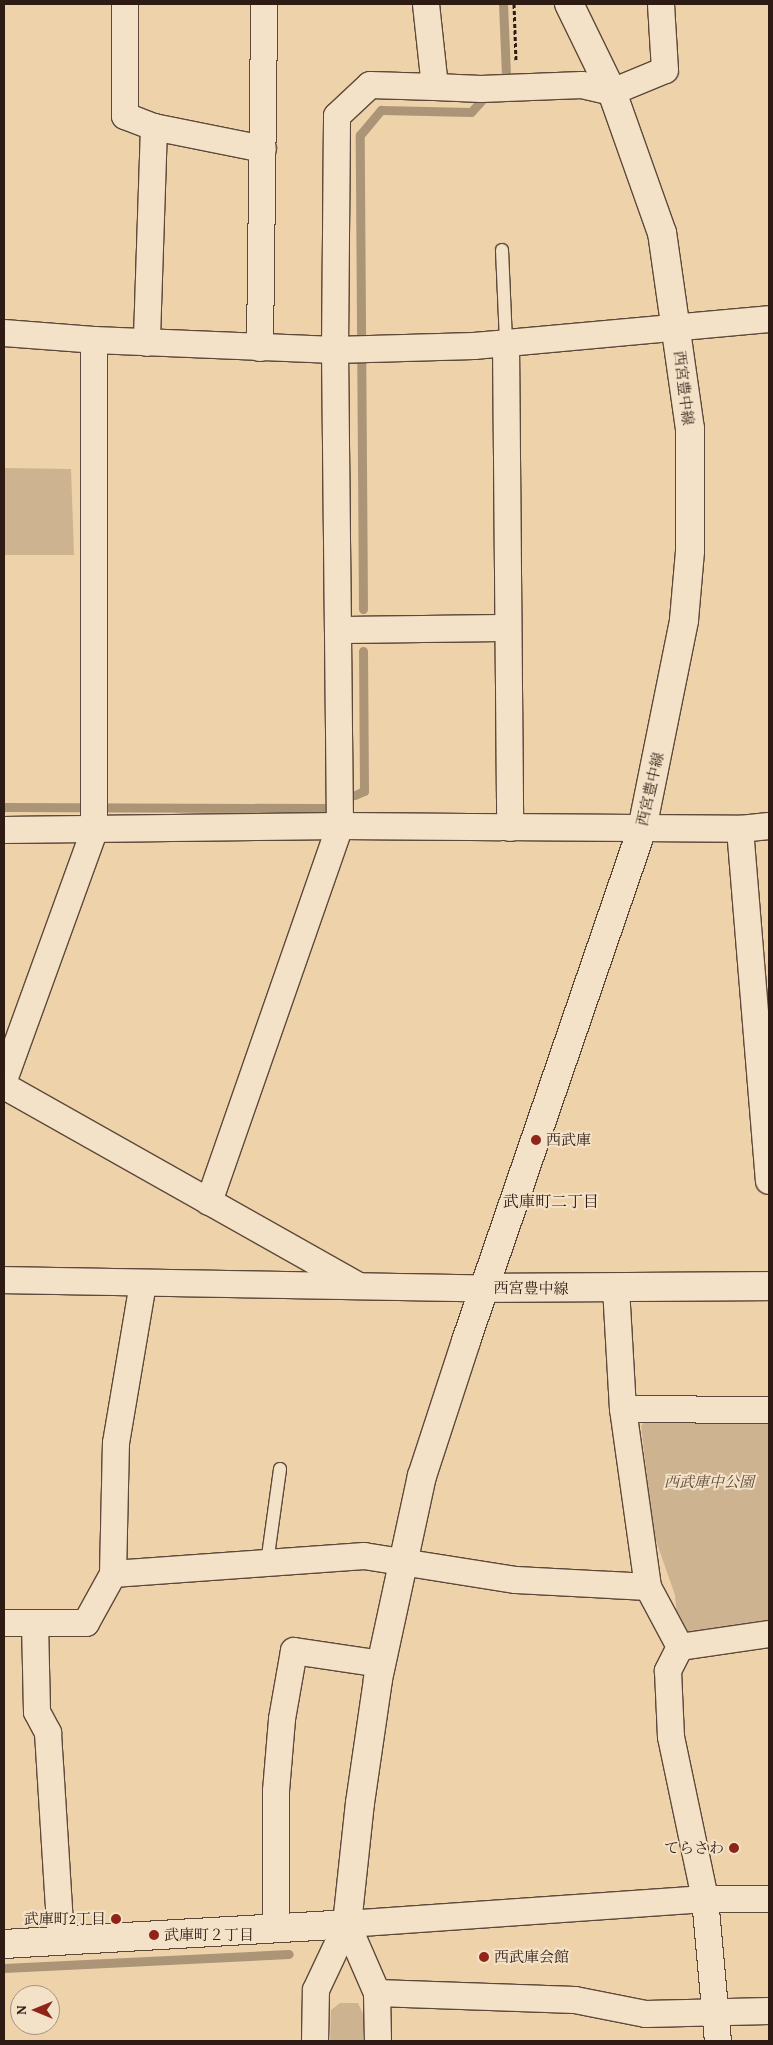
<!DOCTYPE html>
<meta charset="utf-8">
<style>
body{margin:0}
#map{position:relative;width:773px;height:2045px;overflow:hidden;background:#eed2aa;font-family:"Gentium Book Plus","Noto Serif JP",serif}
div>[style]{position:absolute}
.green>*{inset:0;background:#cdb390}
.stream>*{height:9px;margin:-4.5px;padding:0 4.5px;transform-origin:4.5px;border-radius:4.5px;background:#ac9477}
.path>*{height:3px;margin-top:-1.5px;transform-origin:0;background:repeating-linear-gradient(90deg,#2d1b14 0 4px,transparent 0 6.5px)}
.roads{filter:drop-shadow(1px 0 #5d493a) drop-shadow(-1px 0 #5d493a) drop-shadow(0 1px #5d493a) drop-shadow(0 -1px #5d493a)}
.lane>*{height:12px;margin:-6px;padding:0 6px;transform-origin:6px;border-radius:6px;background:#f4e2c8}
.street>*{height:26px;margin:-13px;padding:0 13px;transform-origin:13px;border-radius:13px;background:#f4e2c8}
.secondary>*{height:28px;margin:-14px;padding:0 14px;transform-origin:14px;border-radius:14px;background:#f4e2c8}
.dots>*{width:14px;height:14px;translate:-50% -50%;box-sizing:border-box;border:2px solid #f4e2c8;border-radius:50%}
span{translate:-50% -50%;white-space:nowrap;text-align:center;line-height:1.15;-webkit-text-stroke:4px #f4e2c8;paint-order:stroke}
.street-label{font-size:15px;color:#2d1b14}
.poi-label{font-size:15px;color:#2d1b14}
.left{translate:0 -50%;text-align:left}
.right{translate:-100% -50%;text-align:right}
.park-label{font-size:15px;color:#5d4939;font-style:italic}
.neighbourhood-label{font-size:16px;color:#2d1b14}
.frame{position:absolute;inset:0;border:5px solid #2d1b14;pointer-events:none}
.north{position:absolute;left:10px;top:1985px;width:50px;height:50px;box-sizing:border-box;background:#f4e2c8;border:1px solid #a49280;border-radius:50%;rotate:270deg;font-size:14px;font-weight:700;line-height:20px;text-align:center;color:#2d1b14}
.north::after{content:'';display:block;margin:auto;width:18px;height:22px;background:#8f2418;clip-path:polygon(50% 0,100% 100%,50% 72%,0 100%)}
</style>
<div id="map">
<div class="green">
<i style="clip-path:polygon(4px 468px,71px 469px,74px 555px,4px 555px)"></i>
<i style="clip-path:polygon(649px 1417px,769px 1417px,769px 1625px,693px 1638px,678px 1626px,675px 1595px,654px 1535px,641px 1426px)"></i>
<i style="clip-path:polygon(340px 2003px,358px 2003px,364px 2016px,364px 2041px,330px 2041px,331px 2010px)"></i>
</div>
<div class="stream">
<i style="left:498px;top:83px;width:11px;rotate:-45deg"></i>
<i style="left:506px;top:75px;width:71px;rotate:-92.4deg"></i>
<i style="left:363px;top:609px;width:474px;rotate:-90.4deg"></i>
<i style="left:360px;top:135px;width:33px;rotate:-50deg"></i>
<i style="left:381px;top:110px;width:90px;rotate:1.3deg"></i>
<i style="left:471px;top:112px;width:24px;rotate:-48deg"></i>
<i style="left:355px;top:795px;width:10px;rotate:-24deg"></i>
<i style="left:364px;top:791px;width:140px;rotate:-90.4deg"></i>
<i style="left:4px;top:807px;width:319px;rotate:0.2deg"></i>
<i style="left:4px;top:1968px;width:285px;rotate:-2.8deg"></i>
</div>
<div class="path">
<i style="left:514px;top:4px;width:56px;rotate:88deg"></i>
</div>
<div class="roads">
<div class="lane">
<i style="left:502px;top:250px;width:93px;rotate:87.5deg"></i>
<i style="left:267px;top:1563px;width:95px;rotate:-82.1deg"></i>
</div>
<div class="street">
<i style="left:125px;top:4px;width:112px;rotate:90deg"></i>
<i style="left:125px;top:116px;width:31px;rotate:21deg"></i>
<i style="left:154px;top:127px;width:216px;rotate:91.9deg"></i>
<i style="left:435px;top:87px;width:46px;rotate:2.5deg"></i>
<i style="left:481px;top:89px;width:101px;rotate:-2.3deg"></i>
<i style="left:582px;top:85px;width:31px;rotate:13deg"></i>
<i style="left:612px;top:92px;width:57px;rotate:-22.5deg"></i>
<i style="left:665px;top:70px;width:66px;rotate:-93.5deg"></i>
<i style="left:154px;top:127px;width:111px;rotate:11.4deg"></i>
<i style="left:4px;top:333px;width:90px;rotate:4.4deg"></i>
<i style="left:94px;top:340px;width:241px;rotate:2.4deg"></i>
<i style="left:335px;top:350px;width:139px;rotate:-1.6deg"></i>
<i style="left:474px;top:346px;width:296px;rotate:-5.2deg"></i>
<i style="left:506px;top:343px;width:485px;rotate:89.5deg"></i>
<i style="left:260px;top:348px;width:344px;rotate:-89.3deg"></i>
<i style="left:338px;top:630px;width:170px;rotate:-0.7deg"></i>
<i style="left:740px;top:829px;width:353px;rotate:85.3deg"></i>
<i style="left:4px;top:830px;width:336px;rotate:-0.7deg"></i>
<i style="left:340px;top:826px;width:400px;rotate:0.4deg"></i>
<i style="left:740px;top:829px;width:29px;rotate:-6deg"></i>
<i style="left:4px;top:1080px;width:265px;rotate:-70.1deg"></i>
<i style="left:94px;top:831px;width:491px;rotate:-90deg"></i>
<i style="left:4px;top:1086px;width:404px;rotate:29.4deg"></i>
<i style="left:209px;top:1202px;width:398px;rotate:-70.8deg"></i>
<i style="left:340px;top:826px;width:476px;rotate:-90.6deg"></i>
<i style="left:335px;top:350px;width:234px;rotate:-89.5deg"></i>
<i style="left:337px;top:116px;width:45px;rotate:-43.2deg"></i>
<i style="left:370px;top:85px;width:65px;rotate:1.8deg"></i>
<i style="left:435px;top:87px;width:83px;rotate:-96.2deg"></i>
<i style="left:4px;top:1280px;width:482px;rotate:1deg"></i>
<i style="left:616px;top:1288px;width:121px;rotate:86.7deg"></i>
<i style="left:623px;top:1409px;width:180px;rotate:82deg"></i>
<i style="left:648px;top:1587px;width:68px;rotate:61.9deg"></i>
<i style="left:680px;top:1647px;width:27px;rotate:117deg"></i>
<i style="left:668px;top:1671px;width:66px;rotate:87.4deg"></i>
<i style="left:671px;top:1737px;width:166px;rotate:78.1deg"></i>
<i style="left:705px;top:1899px;width:143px;rotate:84.8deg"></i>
<i style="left:623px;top:1409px;width:146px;rotate:0.4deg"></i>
<i style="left:113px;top:1574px;width:131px;rotate:-88.7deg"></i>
<i style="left:116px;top:1443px;width:162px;rotate:-80.4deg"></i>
<i style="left:4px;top:1623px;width:82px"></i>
<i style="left:86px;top:1623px;width:56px;rotate:-61.1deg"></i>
<i style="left:113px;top:1574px;width:252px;rotate:-4.1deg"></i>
<i style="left:364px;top:1556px;width:154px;rotate:9deg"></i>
<i style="left:516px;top:1580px;width:132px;rotate:3deg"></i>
<i style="left:35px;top:1623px;width:89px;rotate:88.7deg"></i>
<i style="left:37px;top:1712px;width:24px;rotate:62deg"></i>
<i style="left:48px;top:1733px;width:207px;rotate:86.4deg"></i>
<i style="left:680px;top:1647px;width:90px;rotate:-8.3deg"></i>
<i style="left:347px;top:1924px;width:359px;rotate:-4deg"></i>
<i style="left:705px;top:1899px;width:64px"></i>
<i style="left:347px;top:1924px;width:75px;rotate:66.5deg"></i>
<i style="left:377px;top:1993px;width:48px;rotate:88.8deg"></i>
<i style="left:276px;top:1927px;width:136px;rotate:-90deg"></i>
<i style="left:276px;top:1791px;width:72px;rotate:-85.2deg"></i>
<i style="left:282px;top:1719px;width:69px;rotate:-80deg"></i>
<i style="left:294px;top:1651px;width:88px;rotate:8.5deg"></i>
<i style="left:377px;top:1993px;width:198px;rotate:2deg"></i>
<i style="left:575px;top:2000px;width:72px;rotate:11.2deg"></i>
<i style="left:646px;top:2014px;width:123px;rotate:-1.4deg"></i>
<i style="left:315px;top:2041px;width:51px;rotate:-88.9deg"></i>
<i style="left:316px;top:1990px;width:73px;rotate:-64.8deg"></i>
</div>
<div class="secondary">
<i style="left:486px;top:1288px;width:283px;rotate:-0.4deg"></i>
<i style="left:4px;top:1944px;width:344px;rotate:-3.3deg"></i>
<i style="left:347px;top:1924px;width:122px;rotate:-83.9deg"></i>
<i style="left:360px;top:1803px;width:125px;rotate:-81.7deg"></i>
<i style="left:378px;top:1679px;width:208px;rotate:-77.8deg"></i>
<i style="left:422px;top:1476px;width:142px;rotate:-71.9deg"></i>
<i style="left:466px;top:1341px;width:541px;rotate:-71.03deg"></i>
<i style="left:642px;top:829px;width:213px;rotate:-78.6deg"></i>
<i style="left:684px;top:620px;width:69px;rotate:-85deg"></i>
<i style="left:690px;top:551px;width:122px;rotate:-90deg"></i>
<i style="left:690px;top:429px;width:198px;rotate:-98.1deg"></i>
<i style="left:662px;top:233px;width:150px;rotate:-109.5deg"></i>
<i style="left:612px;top:92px;width:98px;rotate:-116deg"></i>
</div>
</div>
<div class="dots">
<i style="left:536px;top:1140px;background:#8f2418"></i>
<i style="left:734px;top:1848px;background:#8f2418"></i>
<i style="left:116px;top:1919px;background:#8f2418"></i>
<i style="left:154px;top:1935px;background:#8f2418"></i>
<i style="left:484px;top:1957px;background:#8f2418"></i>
</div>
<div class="street-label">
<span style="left:684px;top:388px;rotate:83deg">西宮豊中線</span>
<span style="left:650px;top:789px;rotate:-77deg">西宮豊中線</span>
<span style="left:531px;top:1288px;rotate:1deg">西宮豊中線</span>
</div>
<div class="poi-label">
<span class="left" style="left:546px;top:1140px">西武庫</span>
<span class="right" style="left:724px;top:1848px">てらさわ</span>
<span class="right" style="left:106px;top:1919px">武庫町2丁目</span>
<span class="left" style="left:164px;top:1935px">武庫町２丁目</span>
<span class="left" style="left:494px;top:1957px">西武庫会館</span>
</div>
<div class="park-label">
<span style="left:709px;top:1482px">西武庫中公園</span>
</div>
<div class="neighbourhood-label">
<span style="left:551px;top:1201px">武庫町二丁目</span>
</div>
<div class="frame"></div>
<div class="north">N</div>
</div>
